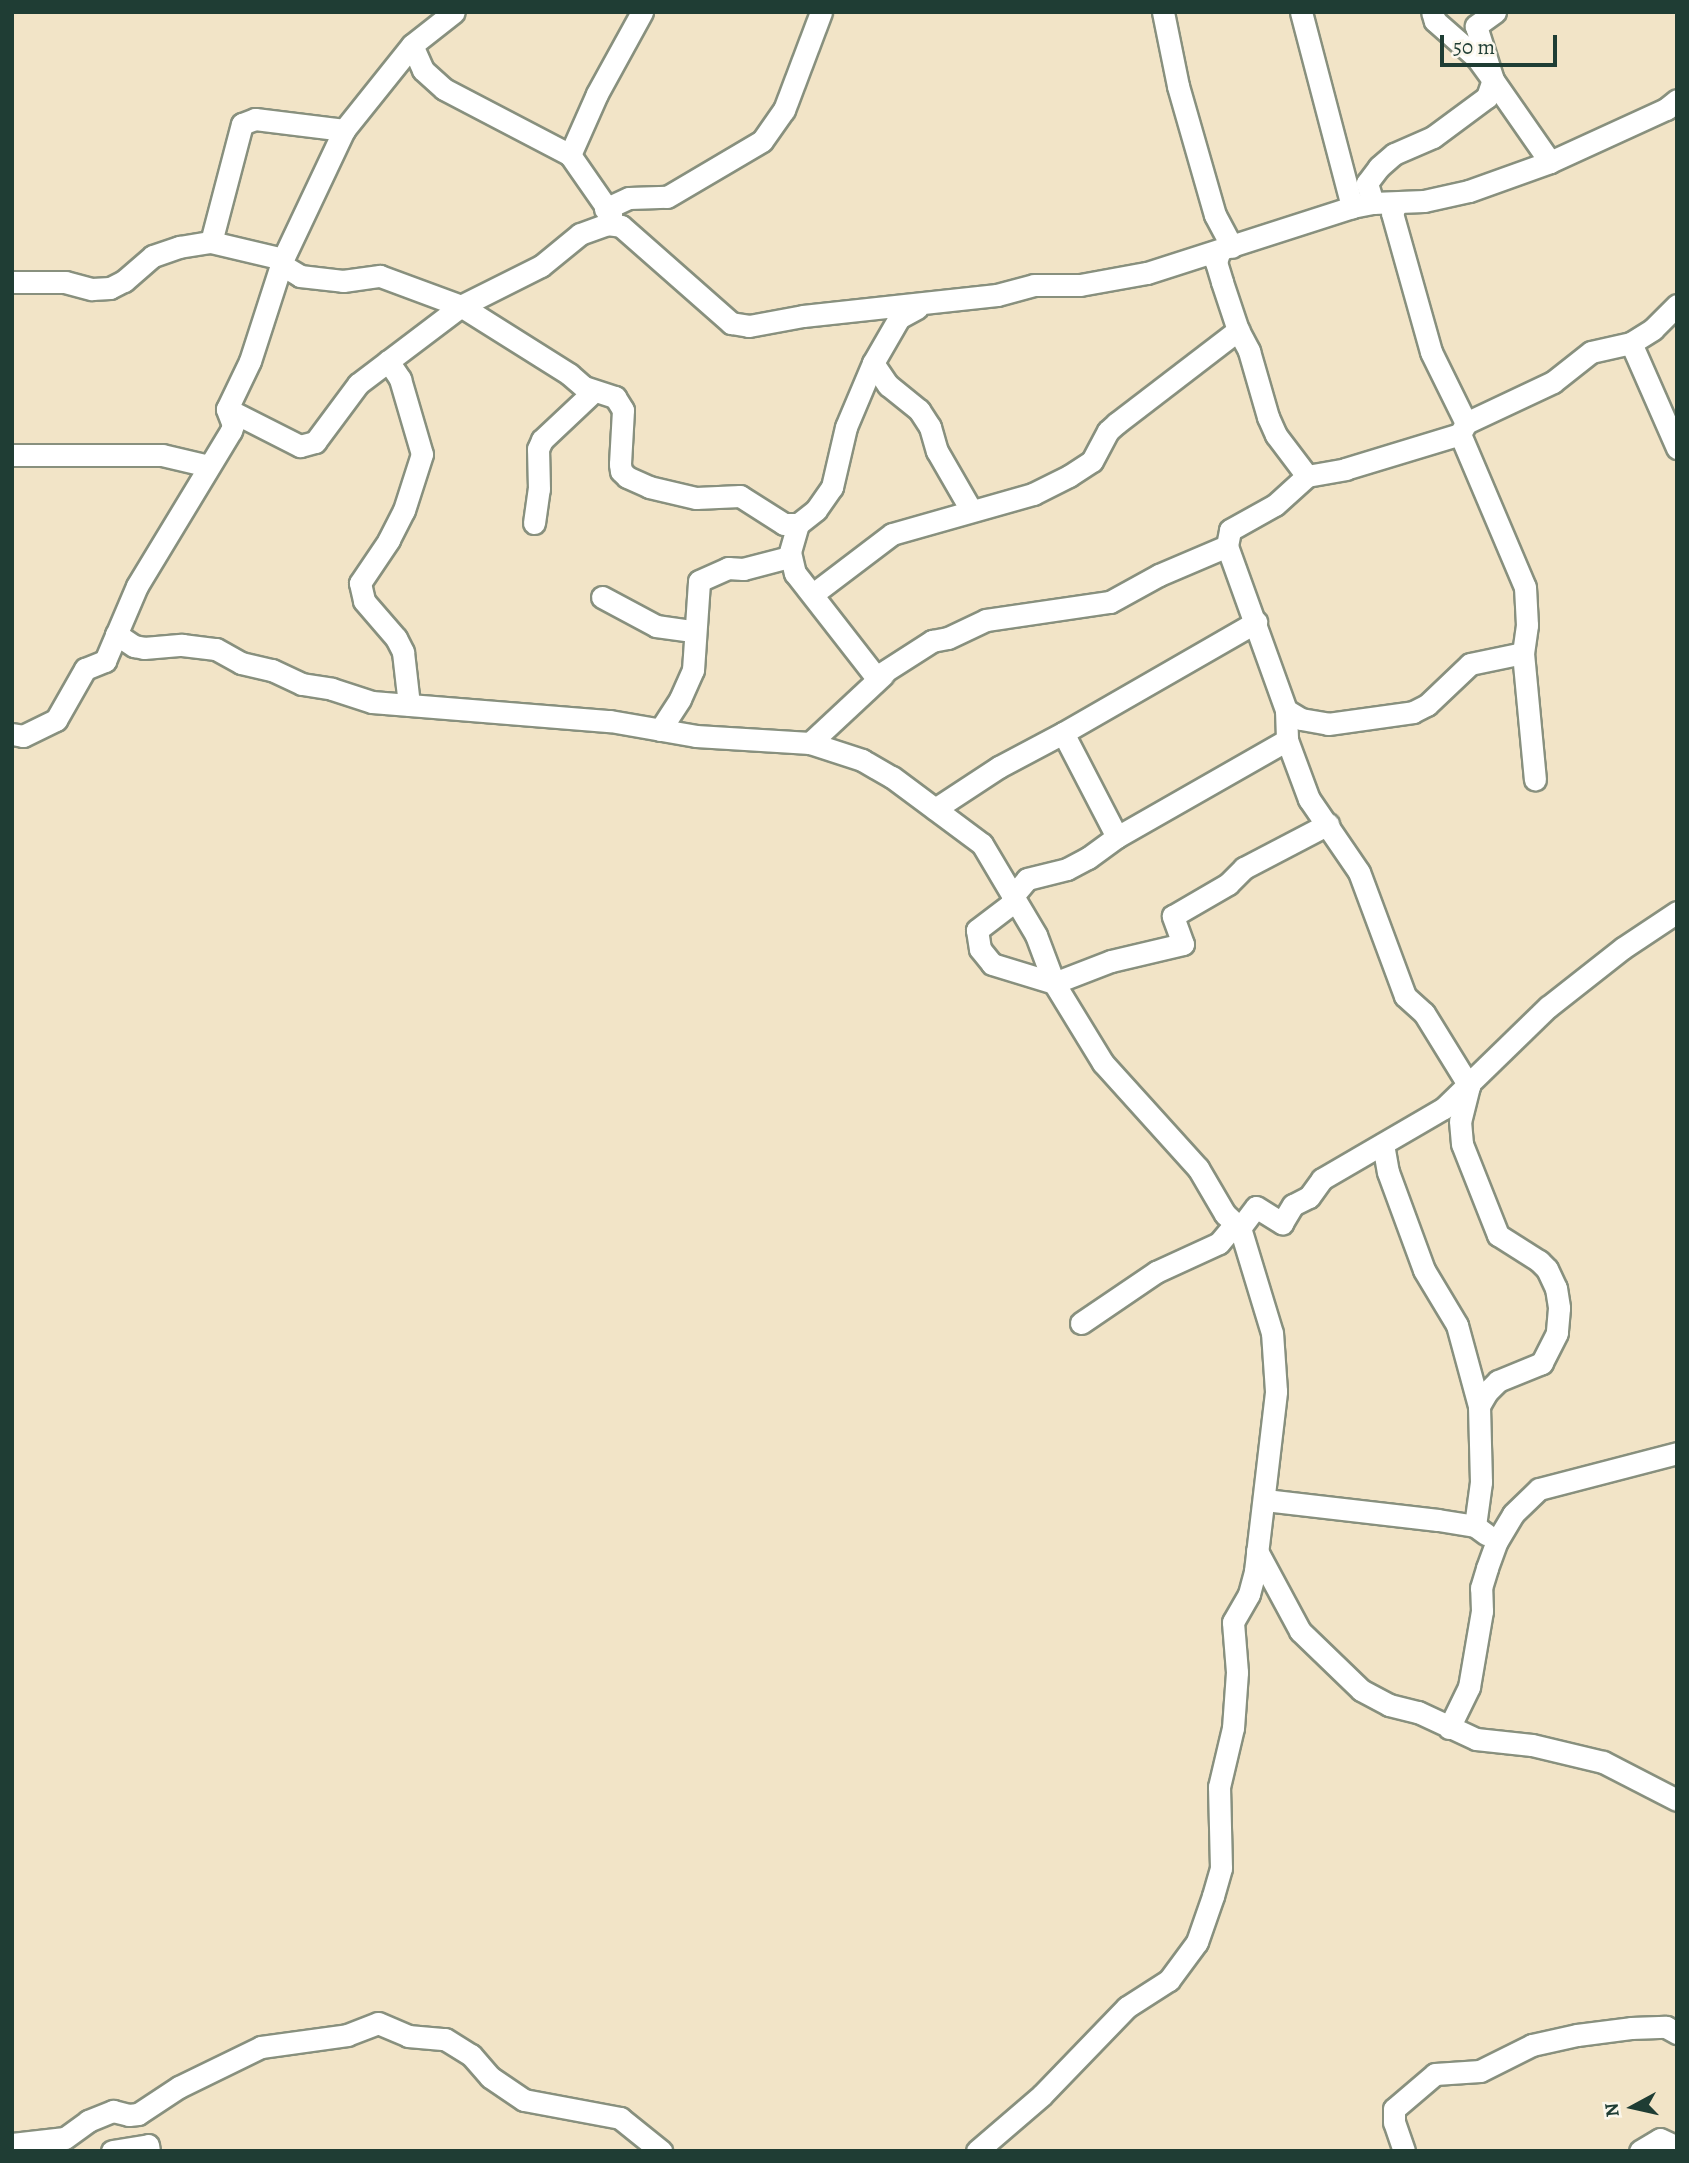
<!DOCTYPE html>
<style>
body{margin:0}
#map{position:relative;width:1689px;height:2163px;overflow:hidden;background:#f2e4c7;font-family:Alegreya,serif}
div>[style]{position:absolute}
.roads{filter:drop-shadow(2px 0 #88907e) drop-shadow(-2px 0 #88907e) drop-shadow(0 2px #88907e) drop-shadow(0 -2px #88907e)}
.minor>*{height:21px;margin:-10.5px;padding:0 10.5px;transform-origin:10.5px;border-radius:10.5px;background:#fff}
span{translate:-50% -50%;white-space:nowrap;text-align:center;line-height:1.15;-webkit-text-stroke:5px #fbf7ec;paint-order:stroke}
.frame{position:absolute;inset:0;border:14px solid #1f3d34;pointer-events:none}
.north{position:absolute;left:1598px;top:2072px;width:70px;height:70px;-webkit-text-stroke:5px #fbf7ec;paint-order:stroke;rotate:262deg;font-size:19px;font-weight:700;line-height:28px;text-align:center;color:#1f3d34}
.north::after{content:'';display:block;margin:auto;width:24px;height:32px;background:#1f3d34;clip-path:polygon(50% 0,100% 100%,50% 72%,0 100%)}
.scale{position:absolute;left:1440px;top:35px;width:117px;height:32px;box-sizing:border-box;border:4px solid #1f3d34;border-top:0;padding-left:9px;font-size:21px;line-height:24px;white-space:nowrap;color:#1f3d34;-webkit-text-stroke:5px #fbf7ec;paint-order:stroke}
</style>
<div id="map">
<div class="roads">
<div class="minor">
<i style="left:642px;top:12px;width:94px;rotate:118.8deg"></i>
<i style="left:597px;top:94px;width:67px;rotate:113.9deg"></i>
<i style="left:570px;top:155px;width:72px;rotate:55.2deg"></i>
<i style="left:611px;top:214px;width:11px;rotate:112deg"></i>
<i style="left:607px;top:224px;width:14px;rotate:8deg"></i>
<i style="left:621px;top:226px;width:147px;rotate:41.4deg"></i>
<i style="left:731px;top:323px;width:18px;rotate:9deg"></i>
<i style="left:749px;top:326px;width:55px;rotate:-10.5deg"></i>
<i style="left:803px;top:316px;width:195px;rotate:-6.2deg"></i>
<i style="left:997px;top:295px;width:38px;rotate:-15deg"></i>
<i style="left:1034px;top:285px;width:46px"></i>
<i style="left:1080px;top:285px;width:68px;rotate:-10.2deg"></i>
<i style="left:1147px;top:273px;width:215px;rotate:-17.8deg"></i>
<i style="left:1352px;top:207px;width:21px;rotate:-11deg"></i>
<i style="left:1373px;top:203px;width:51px;rotate:-2.2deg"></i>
<i style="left:1424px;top:201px;width:46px;rotate:-12.5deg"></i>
<i style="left:1469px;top:191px;width:86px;rotate:-19.7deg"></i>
<i style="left:1550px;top:162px;width:128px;rotate:-24.6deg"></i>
<i style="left:1666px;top:109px;width:14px;rotate:-39deg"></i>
<i style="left:1163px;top:12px;width:76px;rotate:78.5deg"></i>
<i style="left:1178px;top:86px;width:134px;rotate:74deg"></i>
<i style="left:1215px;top:215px;width:36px;rotate:62deg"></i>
<i style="left:1301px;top:12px;width:202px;rotate:75.3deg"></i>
<i style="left:1495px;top:12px;width:24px;rotate:144deg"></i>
<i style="left:1476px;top:26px;width:57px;rotate:72.5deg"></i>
<i style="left:1493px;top:80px;width:100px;rotate:55.2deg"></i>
<i style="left:412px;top:45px;width:27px;rotate:66deg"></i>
<i style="left:423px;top:70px;width:28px;rotate:42deg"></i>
<i style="left:444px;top:89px;width:142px;rotate:27.6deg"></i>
<i style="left:1373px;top:203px;width:21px;rotate:-107deg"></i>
<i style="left:1367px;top:183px;width:20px;rotate:-53deg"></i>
<i style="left:1379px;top:167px;width:20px;rotate:-41deg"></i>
<i style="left:1394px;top:154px;width:43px;rotate:-23.6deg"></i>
<i style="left:1433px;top:137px;width:67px;rotate:-36.5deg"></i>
<i style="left:1487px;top:97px;width:18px;rotate:-71deg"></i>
<i style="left:1493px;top:80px;width:29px;rotate:-126deg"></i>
<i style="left:1476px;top:57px;width:55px;rotate:-138.7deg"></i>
<i style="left:1435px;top:21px;width:9px;rotate:-108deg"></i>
<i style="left:1397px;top:203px;width:11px;rotate:117deg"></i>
<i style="left:1392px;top:213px;width:144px;rotate:74.3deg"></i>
<i style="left:1431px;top:352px;width:79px;rotate:63.8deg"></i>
<i style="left:605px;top:209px;width:26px;rotate:-25deg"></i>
<i style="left:629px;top:198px;width:38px;rotate:-2deg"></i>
<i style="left:667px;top:197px;width:110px;rotate:-30.5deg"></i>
<i style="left:762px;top:141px;width:38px;rotate:-55deg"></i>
<i style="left:784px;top:110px;width:105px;rotate:-69.3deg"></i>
<i style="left:211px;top:242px;width:122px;rotate:-75.3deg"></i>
<i style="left:242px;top:124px;width:14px;rotate:-21deg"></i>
<i style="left:255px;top:119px;width:90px;rotate:7deg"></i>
<i style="left:1220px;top:250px;width:13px;rotate:108deg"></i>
<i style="left:1216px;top:262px;width:21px;rotate:73deg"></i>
<i style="left:1222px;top:282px;width:51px;rotate:71.6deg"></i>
<i style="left:1238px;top:330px;width:24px;rotate:62deg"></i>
<i style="left:1249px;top:351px;width:69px;rotate:73.9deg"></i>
<i style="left:1268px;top:417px;width:20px;rotate:66deg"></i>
<i style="left:1276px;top:435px;width:51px;rotate:52.9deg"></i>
<i style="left:282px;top:265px;width:21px;rotate:31deg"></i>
<i style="left:300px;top:276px;width:43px;rotate:6.6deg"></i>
<i style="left:343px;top:281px;width:37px;rotate:-8deg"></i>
<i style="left:380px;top:276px;width:86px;rotate:20.3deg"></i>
<i style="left:461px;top:306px;width:128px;rotate:32.2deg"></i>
<i style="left:569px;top:374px;width:20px;rotate:41deg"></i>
<i style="left:584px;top:387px;width:33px;rotate:18deg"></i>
<i style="left:615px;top:397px;width:15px;rotate:58deg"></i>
<i style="left:623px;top:410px;width:54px;rotate:93.2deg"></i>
<i style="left:620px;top:464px;width:7px;rotate:82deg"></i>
<i style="left:621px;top:471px;width:8px;rotate:45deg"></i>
<i style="left:627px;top:477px;width:24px;rotate:24deg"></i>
<i style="left:649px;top:487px;width:48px;rotate:13.2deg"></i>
<i style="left:696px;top:498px;width:44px;rotate:-2.6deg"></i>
<i style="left:740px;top:496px;width:52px;rotate:32.5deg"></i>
<i style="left:784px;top:524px;width:14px"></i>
<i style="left:12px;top:282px;width:53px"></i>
<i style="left:65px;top:282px;width:28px;rotate:15deg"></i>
<i style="left:92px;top:289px;width:18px;rotate:-3deg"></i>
<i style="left:110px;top:288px;width:16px;rotate:-27deg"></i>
<i style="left:124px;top:281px;width:38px;rotate:-41deg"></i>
<i style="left:153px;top:256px;width:28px;rotate:-19deg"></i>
<i style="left:179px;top:247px;width:32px;rotate:-9deg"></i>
<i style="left:211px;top:242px;width:74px;rotate:13.3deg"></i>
<i style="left:917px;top:308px;width:21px;rotate:151deg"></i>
<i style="left:899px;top:318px;width:52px;rotate:120deg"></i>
<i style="left:873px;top:363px;width:69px;rotate:112.9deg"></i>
<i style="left:846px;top:427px;width:62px;rotate:103.1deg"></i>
<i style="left:832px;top:487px;width:28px;rotate:125deg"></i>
<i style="left:816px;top:510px;width:23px;rotate:142deg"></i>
<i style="left:798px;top:524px;width:29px;rotate:106deg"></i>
<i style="left:790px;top:552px;width:22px;rotate:77deg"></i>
<i style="left:795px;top:573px;width:132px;rotate:52.1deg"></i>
<i style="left:876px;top:677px;width:67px;rotate:-32.7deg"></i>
<i style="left:932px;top:641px;width:16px;rotate:-11deg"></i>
<i style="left:948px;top:638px;width:42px;rotate:-25.3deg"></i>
<i style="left:986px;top:620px;width:125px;rotate:-8.3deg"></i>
<i style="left:1110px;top:602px;width:56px;rotate:-28.9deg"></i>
<i style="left:1159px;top:575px;width:74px;rotate:-23.1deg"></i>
<i style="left:1227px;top:546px;width:16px;rotate:-79deg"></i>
<i style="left:1230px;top:530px;width:51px;rotate:-29.1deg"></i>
<i style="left:1275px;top:505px;width:43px;rotate:-42.2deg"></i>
<i style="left:1307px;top:476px;width:39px;rotate:-10deg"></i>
<i style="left:1345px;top:469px;width:120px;rotate:-16.9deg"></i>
<i style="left:1460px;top:434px;width:13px;rotate:-61deg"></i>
<i style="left:1466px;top:423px;width:96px;rotate:-25.2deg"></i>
<i style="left:1553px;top:382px;width:48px;rotate:-38.3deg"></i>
<i style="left:1591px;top:352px;width:41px;rotate:-12.7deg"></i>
<i style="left:1631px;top:343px;width:26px;rotate:-32deg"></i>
<i style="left:1653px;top:329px;width:34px;rotate:-45deg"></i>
<i style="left:1631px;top:343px;width:115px;rotate:66.3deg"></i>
<i style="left:388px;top:361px;width:22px;rotate:56deg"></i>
<i style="left:400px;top:379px;width:78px;rotate:73.7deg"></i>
<i style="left:422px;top:454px;width:59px;rotate:107.8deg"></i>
<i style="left:404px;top:510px;width:34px;rotate:117deg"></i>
<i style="left:389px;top:540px;width:52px;rotate:124deg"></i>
<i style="left:360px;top:583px;width:18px;rotate:77deg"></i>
<i style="left:364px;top:601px;width:49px;rotate:49.1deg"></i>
<i style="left:396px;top:638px;width:16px;rotate:63deg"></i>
<i style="left:403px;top:652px;width:53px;rotate:83.5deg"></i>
<i style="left:873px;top:363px;width:27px;rotate:56deg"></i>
<i style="left:888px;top:385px;width:40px;rotate:39deg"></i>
<i style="left:919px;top:410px;width:20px;rotate:57deg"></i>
<i style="left:930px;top:427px;width:25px;rotate:74deg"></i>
<i style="left:937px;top:451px;width:68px;rotate:60deg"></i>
<i style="left:227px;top:409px;width:82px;rotate:26.9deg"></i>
<i style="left:300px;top:446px;width:16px;rotate:-15deg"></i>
<i style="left:315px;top:442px;width:72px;rotate:-53.4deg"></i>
<i style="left:358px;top:384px;width:129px;rotate:-37.1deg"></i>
<i style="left:461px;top:306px;width:89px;rotate:-26.6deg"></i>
<i style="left:541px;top:266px;width:50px;rotate:-39.4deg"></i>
<i style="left:580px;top:234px;width:29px;rotate:-20deg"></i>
<i style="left:1460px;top:434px;width:166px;rotate:67deg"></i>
<i style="left:1525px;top:587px;width:38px;rotate:87deg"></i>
<i style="left:1527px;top:625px;width:28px;rotate:98deg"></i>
<i style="left:1523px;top:653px;width:127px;rotate:84.6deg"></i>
<i style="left:12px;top:455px;width:150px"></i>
<i style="left:162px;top:455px;width:48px;rotate:13.2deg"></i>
<i style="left:534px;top:523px;width:34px;rotate:-82deg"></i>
<i style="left:539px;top:489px;width:40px;rotate:-91.4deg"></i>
<i style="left:538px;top:449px;width:10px;rotate:-66deg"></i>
<i style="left:542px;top:440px;width:71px;rotate:-43.3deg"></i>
<i style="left:1227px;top:546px;width:174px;rotate:70.2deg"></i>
<i style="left:1286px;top:710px;width:30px;rotate:88deg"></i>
<i style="left:1287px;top:740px;width:63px;rotate:69.6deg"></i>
<i style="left:1309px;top:799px;width:88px;rotate:55.6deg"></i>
<i style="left:1359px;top:872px;width:132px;rotate:69.6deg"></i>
<i style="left:1405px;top:996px;width:25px;rotate:42deg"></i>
<i style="left:1424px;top:1013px;width:86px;rotate:58.3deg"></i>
<i style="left:1469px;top:1086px;width:36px;rotate:104deg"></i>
<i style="left:1460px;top:1121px;width:23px;rotate:85deg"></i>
<i style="left:1462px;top:1144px;width:98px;rotate:68.4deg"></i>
<i style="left:1498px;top:1235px;width:49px;rotate:32.4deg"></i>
<i style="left:1539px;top:1261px;width:11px;rotate:45deg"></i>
<i style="left:1547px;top:1269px;width:21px;rotate:65deg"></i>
<i style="left:1556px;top:1288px;width:20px;rotate:81deg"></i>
<i style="left:1559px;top:1308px;width:25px;rotate:95deg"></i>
<i style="left:1557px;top:1333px;width:34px;rotate:117deg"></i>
<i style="left:1542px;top:1363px;width:48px;rotate:157.8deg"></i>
<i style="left:1498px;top:1381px;width:16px;rotate:135deg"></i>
<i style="left:1487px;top:1392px;width:16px;rotate:120deg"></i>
<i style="left:1479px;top:1406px;width:76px;rotate:88.5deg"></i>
<i style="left:1481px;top:1482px;width:44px;rotate:97.8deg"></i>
<i style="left:813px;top:594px;width:99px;rotate:-37.2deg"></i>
<i style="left:892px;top:534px;width:147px;rotate:-15.8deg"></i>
<i style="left:1033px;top:494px;width:40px;rotate:-26.6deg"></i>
<i style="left:1069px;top:476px;width:27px;rotate:-33deg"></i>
<i style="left:1092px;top:461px;width:34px;rotate:-62deg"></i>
<i style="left:1108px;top:431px;width:12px;rotate:-42deg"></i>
<i style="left:1117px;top:423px;width:153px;rotate:-37.5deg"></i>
<i style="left:602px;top:597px;width:61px;rotate:28.2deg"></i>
<i style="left:656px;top:626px;width:37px;rotate:8deg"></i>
<i style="left:116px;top:634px;width:22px;rotate:34deg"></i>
<i style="left:134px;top:646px;width:10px;rotate:11deg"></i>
<i style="left:144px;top:648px;width:38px;rotate:-5deg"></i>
<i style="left:182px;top:645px;width:34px;rotate:7deg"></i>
<i style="left:216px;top:649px;width:29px;rotate:29deg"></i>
<i style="left:241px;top:663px;width:32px;rotate:13deg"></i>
<i style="left:272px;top:670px;width:33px;rotate:25deg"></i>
<i style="left:302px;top:684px;width:30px;rotate:9deg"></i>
<i style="left:332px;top:689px;width:42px;rotate:18deg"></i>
<i style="left:372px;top:702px;width:239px;rotate:4.6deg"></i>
<i style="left:610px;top:721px;width:87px;rotate:9.9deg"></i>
<i style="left:696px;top:736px;width:114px;rotate:3.5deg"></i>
<i style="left:810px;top:743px;width:55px;rotate:18.1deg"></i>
<i style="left:862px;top:760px;width:34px;rotate:30deg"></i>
<i style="left:892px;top:777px;width:112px;rotate:36.7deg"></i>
<i style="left:982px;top:844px;width:106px;rotate:59.3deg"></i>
<i style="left:1036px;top:935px;width:51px;rotate:69.4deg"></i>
<i style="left:1054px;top:983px;width:94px;rotate:58.5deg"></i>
<i style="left:1103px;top:1063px;width:142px;rotate:47.9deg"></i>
<i style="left:1198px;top:1168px;width:53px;rotate:59.6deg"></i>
<i style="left:1225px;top:1214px;width:21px;rotate:43deg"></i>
<i style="left:1286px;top:710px;width:17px;rotate:31deg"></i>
<i style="left:1301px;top:719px;width:27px;rotate:10deg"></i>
<i style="left:1328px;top:724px;width:86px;rotate:-8deg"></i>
<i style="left:1413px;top:712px;width:16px;rotate:-27deg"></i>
<i style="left:1427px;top:705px;width:59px;rotate:-43.6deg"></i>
<i style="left:1470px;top:664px;width:54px;rotate:-11.7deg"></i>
<i style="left:660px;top:730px;width:37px;rotate:-57deg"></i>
<i style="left:680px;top:699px;width:32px;rotate:-66deg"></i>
<i style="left:693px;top:670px;width:89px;rotate:-86.1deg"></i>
<i style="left:699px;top:581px;width:32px;rotate:-24deg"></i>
<i style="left:728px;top:568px;width:15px;rotate:4deg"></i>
<i style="left:743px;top:569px;width:48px;rotate:-14.6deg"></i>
<i style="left:12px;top:734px;width:11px;rotate:10deg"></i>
<i style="left:23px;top:736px;width:37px;rotate:-26deg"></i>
<i style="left:56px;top:720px;width:59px;rotate:-60.4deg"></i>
<i style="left:85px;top:669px;width:22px;rotate:-22deg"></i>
<i style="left:105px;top:661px;width:82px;rotate:-66.9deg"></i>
<i style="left:137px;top:586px;width:181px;rotate:-58.8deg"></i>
<i style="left:231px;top:431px;width:6px;rotate:-72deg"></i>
<i style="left:233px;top:425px;width:17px;rotate:-111deg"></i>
<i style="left:227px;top:409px;width:53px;rotate:-64.4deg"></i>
<i style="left:250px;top:361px;width:107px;rotate:-72.1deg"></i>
<i style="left:283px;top:259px;width:143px;rotate:-64.7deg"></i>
<i style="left:344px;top:130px;width:109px;rotate:-51.3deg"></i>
<i style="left:412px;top:45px;width:53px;rotate:-38.2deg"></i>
<i style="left:810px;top:743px;width:100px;rotate:-43deg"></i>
<i style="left:935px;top:809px;width:77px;rotate:-33.3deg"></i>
<i style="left:999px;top:767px;width:72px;rotate:-28deg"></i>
<i style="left:1117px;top:837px;width:117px;rotate:-117.4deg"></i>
<i style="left:1063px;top:733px;width:223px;rotate:-29.9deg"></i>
<i style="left:1012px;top:897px;width:23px;rotate:-50deg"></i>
<i style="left:1027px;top:879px;width:41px;rotate:-14deg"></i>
<i style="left:1067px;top:869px;width:24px;rotate:-28deg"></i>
<i style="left:1088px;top:858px;width:36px;rotate:-36deg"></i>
<i style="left:1117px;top:837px;width:196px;rotate:-29.7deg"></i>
<i style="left:1015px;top:901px;width:48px;rotate:142.7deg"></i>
<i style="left:977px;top:930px;width:19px;rotate:81deg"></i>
<i style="left:980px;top:949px;width:19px;rotate:51deg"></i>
<i style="left:992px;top:964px;width:65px;rotate:17deg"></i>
<i style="left:1054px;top:983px;width:61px;rotate:-21.1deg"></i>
<i style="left:1111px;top:961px;width:74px;rotate:-13.3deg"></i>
<i style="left:1183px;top:944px;width:30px;rotate:-110deg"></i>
<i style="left:1173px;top:916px;width:64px;rotate:-30.2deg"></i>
<i style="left:1228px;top:884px;width:23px;rotate:-45deg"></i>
<i style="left:1244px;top:868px;width:95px;rotate:-27.6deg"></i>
<i style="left:1383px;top:1144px;width:28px;rotate:80deg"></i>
<i style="left:1388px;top:1172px;width:104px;rotate:69.8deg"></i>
<i style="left:1424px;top:1270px;width:64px;rotate:59deg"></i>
<i style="left:1457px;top:1325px;width:84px;rotate:74.8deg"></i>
<i style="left:1081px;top:1323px;width:91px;rotate:-34.2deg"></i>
<i style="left:1156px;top:1272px;width:69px;rotate:-24.7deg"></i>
<i style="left:1219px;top:1243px;width:25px;rotate:-50deg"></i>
<i style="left:1265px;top:1500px;width:174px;rotate:6.6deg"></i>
<i style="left:1438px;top:1520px;width:37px;rotate:9deg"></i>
<i style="left:1475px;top:1526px;width:14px;rotate:36deg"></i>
<i style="left:1257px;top:1551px;width:91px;rotate:61.7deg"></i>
<i style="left:1300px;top:1631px;width:85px;rotate:44deg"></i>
<i style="left:1361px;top:1690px;width:32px;rotate:28deg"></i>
<i style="left:1389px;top:1705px;width:30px;rotate:14deg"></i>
<i style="left:1418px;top:1712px;width:64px;rotate:25deg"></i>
<i style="left:1476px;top:1739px;width:56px;rotate:6.1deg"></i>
<i style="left:1532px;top:1745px;width:73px;rotate:13.5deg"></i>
<i style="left:1603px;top:1762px;width:83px;rotate:27.2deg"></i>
<i style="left:1449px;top:1728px;width:46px;rotate:-64deg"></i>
<i style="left:1469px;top:1687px;width:77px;rotate:-80.3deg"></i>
<i style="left:1482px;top:1611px;width:23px;rotate:-92deg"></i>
<i style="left:1481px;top:1588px;width:21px;rotate:-73deg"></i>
<i style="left:1487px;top:1568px;width:29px;rotate:-70deg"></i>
<i style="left:1497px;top:1541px;width:31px;rotate:-59deg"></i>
<i style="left:1513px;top:1514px;width:36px;rotate:-44deg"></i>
<i style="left:1539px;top:1489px;width:143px;rotate:-14.6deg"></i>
<i style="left:12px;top:2144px;width:53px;rotate:-6.5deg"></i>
<i style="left:65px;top:2138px;width:29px;rotate:-36deg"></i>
<i style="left:88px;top:2121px;width:27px;rotate:-22deg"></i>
<i style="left:113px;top:2111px;width:16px;rotate:14deg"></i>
<i style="left:129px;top:2115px;width:9px;rotate:-6deg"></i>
<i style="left:138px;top:2114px;width:49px;rotate:-33.4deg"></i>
<i style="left:179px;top:2087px;width:91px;rotate:-26deg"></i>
<i style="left:261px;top:2047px;width:87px;rotate:-7.9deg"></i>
<i style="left:347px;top:2035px;width:33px;rotate:-21deg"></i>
<i style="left:378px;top:2023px;width:33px;rotate:23deg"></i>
<i style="left:408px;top:2036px;width:37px;rotate:5deg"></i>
<i style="left:445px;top:2039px;width:31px;rotate:32deg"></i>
<i style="left:471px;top:2055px;width:29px;rotate:49deg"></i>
<i style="left:490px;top:2077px;width:41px;rotate:34.1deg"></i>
<i style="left:524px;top:2100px;width:98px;rotate:10.6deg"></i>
<i style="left:620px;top:2118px;width:53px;rotate:38.8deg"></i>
<i style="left:112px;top:2151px;width:36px;rotate:-9deg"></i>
<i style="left:148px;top:2145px;width:6px;rotate:81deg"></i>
<i style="left:977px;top:2151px;width:86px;rotate:-40.7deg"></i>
<i style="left:1042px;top:2095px;width:122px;rotate:-46deg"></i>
<i style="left:1127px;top:2007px;width:50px;rotate:-32.7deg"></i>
<i style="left:1169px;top:1980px;width:47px;rotate:-53.6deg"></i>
<i style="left:1197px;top:1942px;width:49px;rotate:-70.8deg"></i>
<i style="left:1213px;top:1896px;width:29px;rotate:-74deg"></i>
<i style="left:1221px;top:1868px;width:81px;rotate:-91.4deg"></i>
<i style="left:1219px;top:1787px;width:61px;rotate:-76.7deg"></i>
<i style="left:1233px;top:1728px;width:56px;rotate:-85.9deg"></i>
<i style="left:1237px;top:1672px;width:50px;rotate:-94.6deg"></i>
<i style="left:1233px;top:1622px;width:32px;rotate:-60deg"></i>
<i style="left:1249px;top:1594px;width:24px;rotate:-75deg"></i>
<i style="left:1255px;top:1571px;width:181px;rotate:-83.3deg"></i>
<i style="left:1276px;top:1391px;width:58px;rotate:-93.9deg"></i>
<i style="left:1272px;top:1333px;width:110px;rotate:-106.9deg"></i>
<i style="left:1240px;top:1228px;width:26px;rotate:-53deg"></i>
<i style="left:1256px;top:1207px;width:31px;rotate:32deg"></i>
<i style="left:1282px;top:1223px;width:21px;rotate:-59deg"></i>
<i style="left:1293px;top:1205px;width:18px;rotate:-27deg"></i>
<i style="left:1309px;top:1197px;width:22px;rotate:-54deg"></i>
<i style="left:1322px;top:1179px;width:141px;rotate:-30.2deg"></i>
<i style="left:1444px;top:1108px;width:145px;rotate:-44.2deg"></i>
<i style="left:1548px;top:1007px;width:95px;rotate:-38.2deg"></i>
<i style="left:1623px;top:948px;width:65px;rotate:-33.7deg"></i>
<i style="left:1404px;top:2151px;width:31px;rotate:-109deg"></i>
<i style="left:1394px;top:2122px;width:13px;rotate:-90deg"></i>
<i style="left:1394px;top:2109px;width:54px;rotate:-40.5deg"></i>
<i style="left:1435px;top:2074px;width:45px;rotate:-3.8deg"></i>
<i style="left:1480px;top:2071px;width:58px;rotate:-26.6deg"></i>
<i style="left:1532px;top:2045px;width:46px;rotate:-12.5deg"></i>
<i style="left:1577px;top:2035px;width:54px;rotate:-7.4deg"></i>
<i style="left:1631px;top:2028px;width:35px;rotate:-2deg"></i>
<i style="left:1666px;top:2027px;width:13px;rotate:29deg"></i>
<i style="left:1640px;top:2151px;width:23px;rotate:-31deg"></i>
<i style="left:1660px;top:2139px;width:19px;rotate:25deg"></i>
</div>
</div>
<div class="frame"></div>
<div class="north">N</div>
<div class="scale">50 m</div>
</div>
